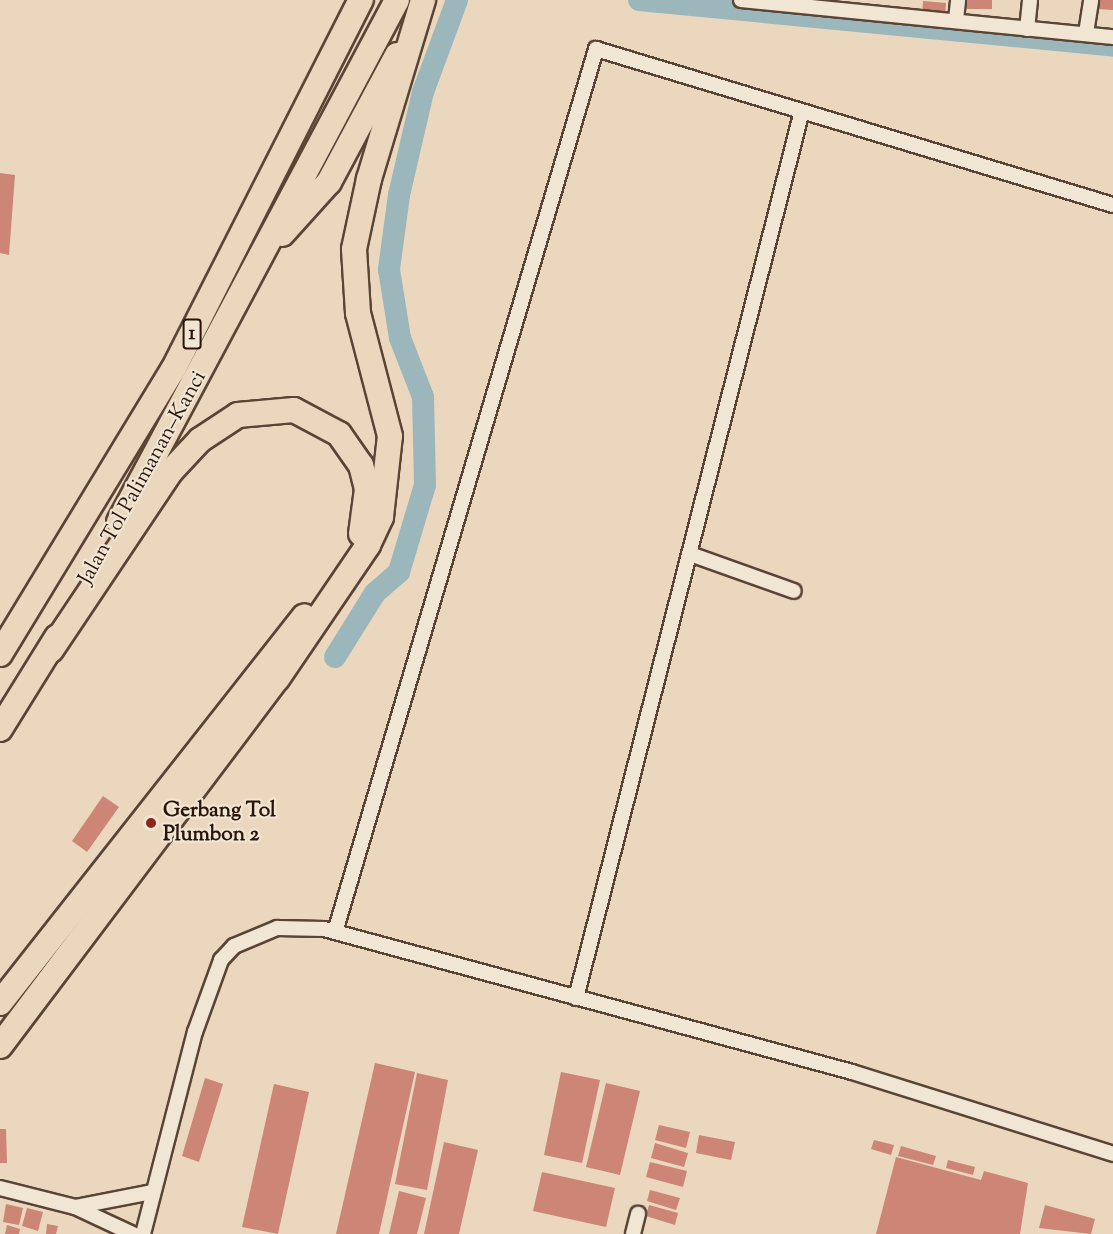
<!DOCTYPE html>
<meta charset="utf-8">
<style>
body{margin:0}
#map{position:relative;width:1113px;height:1234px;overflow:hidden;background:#ead7bd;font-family:"Sorts Mill Goudy",serif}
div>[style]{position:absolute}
.river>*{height:22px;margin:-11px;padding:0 11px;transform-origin:11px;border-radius:11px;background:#9bb7bb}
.building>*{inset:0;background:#cd8575}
.roads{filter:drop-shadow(2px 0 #5a4436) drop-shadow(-2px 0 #5a4436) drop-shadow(0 2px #5a4436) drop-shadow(0 -2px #5a4436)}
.minor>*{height:14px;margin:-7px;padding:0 7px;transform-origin:7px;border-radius:7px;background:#f1e5d4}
.motorway>*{height:24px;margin:-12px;padding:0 12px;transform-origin:12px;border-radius:12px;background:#ead7bd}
.dots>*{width:16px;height:16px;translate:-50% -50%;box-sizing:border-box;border:3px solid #f1e5d4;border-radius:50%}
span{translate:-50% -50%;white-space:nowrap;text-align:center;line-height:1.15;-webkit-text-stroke:4.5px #f1e5d4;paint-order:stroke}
.shield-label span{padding:2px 4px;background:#f1e5d4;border:2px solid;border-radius:4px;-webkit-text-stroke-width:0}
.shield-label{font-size:20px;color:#2a1309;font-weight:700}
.street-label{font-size:21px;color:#2a1309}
.poi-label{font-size:21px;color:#2a1309;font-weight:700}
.left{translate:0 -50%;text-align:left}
</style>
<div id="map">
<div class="river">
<i style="left:639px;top:0;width:476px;rotate:5.5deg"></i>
<i style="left:335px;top:657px;width:75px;rotate:-58deg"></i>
<i style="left:375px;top:593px;width:32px;rotate:-41deg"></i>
<i style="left:399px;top:572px;width:91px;rotate:-73.4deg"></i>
<i style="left:425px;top:485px;width:88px;rotate:-91.3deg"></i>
<i style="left:423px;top:397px;width:63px;rotate:-111.3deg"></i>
<i style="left:400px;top:338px;width:70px;rotate:-99.1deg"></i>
<i style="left:389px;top:269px;width:75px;rotate:-82.3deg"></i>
<i style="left:399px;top:195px;width:106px;rotate:-76.9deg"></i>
<i style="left:423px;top:92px;width:98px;rotate:-69.7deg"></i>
</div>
<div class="building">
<i style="clip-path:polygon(967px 0,992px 0,992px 9px,967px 9px)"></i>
<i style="clip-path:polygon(1097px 0,1113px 0,1113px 10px,1097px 9px)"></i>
<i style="clip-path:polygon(923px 1px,946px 3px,945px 16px,922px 15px)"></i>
<i style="clip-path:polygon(0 173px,15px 175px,9px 255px,0 253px)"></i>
<i style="clip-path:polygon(103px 796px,119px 807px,87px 852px,72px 841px)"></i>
<i style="clip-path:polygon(375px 1063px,415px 1072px,379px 1234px,336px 1234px)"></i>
<i style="clip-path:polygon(561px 1072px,600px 1080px,582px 1163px,544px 1155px)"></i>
<i style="clip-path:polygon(417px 1073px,448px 1080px,427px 1190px,395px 1184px)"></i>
<i style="clip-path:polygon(205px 1078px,223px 1084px,199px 1162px,182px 1156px)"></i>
<i style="clip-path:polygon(606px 1083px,640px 1091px,620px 1175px,586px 1167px)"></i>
<i style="clip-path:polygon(274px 1084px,309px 1092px,278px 1234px,242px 1227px)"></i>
<i style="clip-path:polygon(659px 1125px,690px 1132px,686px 1148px,655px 1140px)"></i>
<i style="clip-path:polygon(0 1129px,6px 1129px,7px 1163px,0 1163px)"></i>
<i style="clip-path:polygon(699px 1135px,735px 1142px,731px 1160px,696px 1153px)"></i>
<i style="clip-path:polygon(874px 1140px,894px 1145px,891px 1155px,871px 1149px)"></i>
<i style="clip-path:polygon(444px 1142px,478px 1150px,459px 1234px,424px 1234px)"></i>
<i style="clip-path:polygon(655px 1143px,688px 1153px,684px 1167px,651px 1158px)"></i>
<i style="clip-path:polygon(901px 1146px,936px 1156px,933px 1165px,898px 1156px)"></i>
<i style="clip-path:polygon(896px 1157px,981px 1180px,984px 1171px,1028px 1183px,1020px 1234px,876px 1234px)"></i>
<i style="clip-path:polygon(948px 1160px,975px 1167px,973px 1175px,946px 1168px)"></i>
<i style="clip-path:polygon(650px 1162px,687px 1171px,683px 1187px,646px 1177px)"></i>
<i style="clip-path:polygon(542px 1172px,615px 1188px,606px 1227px,533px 1211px)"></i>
<i style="clip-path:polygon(650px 1190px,680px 1198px,676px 1210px,647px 1201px)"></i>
<i style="clip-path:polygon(399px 1191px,426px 1198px,417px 1234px,389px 1234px)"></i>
<i style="clip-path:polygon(6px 1204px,23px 1208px,19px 1225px,3px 1222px)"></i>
<i style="clip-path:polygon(649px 1205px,678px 1213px,675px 1225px,646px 1216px)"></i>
<i style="clip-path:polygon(1045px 1205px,1095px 1219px,1091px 1234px,1039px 1228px)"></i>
<i style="clip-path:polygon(27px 1208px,43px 1212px,38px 1231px,22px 1226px)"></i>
<i style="clip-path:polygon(47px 1224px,58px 1226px,56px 1234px,46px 1234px)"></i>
<i style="clip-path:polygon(7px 1225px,20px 1229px,19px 1234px,5px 1234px)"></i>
</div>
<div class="roads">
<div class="minor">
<i style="left:741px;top:0;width:374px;rotate:5.7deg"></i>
<i style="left:956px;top:20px;width:20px;rotate:-84deg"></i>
<i style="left:1027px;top:29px;width:29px;rotate:-84deg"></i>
<i style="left:1086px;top:33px;width:33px;rotate:-81deg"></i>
<i style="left:690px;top:554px;width:110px;rotate:19.6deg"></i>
<i style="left:335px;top:932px;width:921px;rotate:-73.53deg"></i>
<i style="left:596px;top:49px;width:540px;rotate:16.79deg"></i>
<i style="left:576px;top:998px;width:915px;rotate:-75.71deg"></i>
<i style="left:0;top:1188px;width:77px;rotate:14.2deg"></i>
<i style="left:75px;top:1207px;width:64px;rotate:25deg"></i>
<i style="left:75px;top:1207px;width:78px;rotate:-11deg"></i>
<i style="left:143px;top:1234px;width:209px;rotate:-75.6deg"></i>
<i style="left:195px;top:1032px;width:77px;rotate:-70.1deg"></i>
<i style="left:221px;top:960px;width:19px;rotate:-47deg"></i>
<i style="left:234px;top:946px;width:47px;rotate:-22.7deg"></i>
<i style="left:277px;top:928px;width:47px;rotate:1.2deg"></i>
<i style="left:324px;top:929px;width:547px;rotate:15.15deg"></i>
<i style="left:852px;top:1072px;width:274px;rotate:17.4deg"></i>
<i style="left:633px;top:1234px;width:21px;rotate:-76deg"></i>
</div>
<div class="motorway">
<i style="left:282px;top:234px;width:70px;rotate:-47.9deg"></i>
<i style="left:329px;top:182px;width:144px;rotate:-61.8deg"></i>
<i style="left:119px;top:522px;width:591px;rotate:-61.96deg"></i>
<i style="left:51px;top:650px;width:216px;rotate:-56.2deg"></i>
<i style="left:171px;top:471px;width:42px;rotate:-46.9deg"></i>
<i style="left:200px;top:440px;width:45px;rotate:-33.3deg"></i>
<i style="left:238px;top:415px;width:56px;rotate:-5.1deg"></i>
<i style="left:294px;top:410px;width:51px;rotate:28.1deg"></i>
<i style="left:339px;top:434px;width:38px;rotate:55deg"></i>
<i style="left:361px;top:465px;width:25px;rotate:76deg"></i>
<i style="left:367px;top:489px;width:45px;rotate:97.6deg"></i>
<i style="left:0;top:654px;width:333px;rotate:-58.7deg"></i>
<i style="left:173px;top:370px;width:415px;rotate:-63.1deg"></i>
<i style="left:0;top:729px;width:108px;rotate:-58.2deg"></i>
<i style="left:0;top:1003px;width:492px;rotate:-51.8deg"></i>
<i style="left:0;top:1046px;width:460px;rotate:-53deg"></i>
<i style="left:277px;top:679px;width:162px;rotate:-55.8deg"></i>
<i style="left:368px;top:545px;width:31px;rotate:-65deg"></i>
<i style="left:381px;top:517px;width:81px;rotate:-83.7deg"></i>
<i style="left:390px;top:436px;width:127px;rotate:-104.6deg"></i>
<i style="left:358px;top:313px;width:64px;rotate:-93.6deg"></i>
<i style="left:354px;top:249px;width:72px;rotate:-77.9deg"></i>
<i style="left:369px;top:179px;width:187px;rotate:-73.2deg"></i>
</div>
</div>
<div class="dots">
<i style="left:151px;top:823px;background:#8f2418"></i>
</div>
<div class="shield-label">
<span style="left:192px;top:334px">1</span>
</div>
<div class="street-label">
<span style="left:143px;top:478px;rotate:-61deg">Jalan Tol Palimanan–Kanci</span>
</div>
<div class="poi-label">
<span class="left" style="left:163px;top:823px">Gerbang Tol<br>Plumbon 2</span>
</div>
</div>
